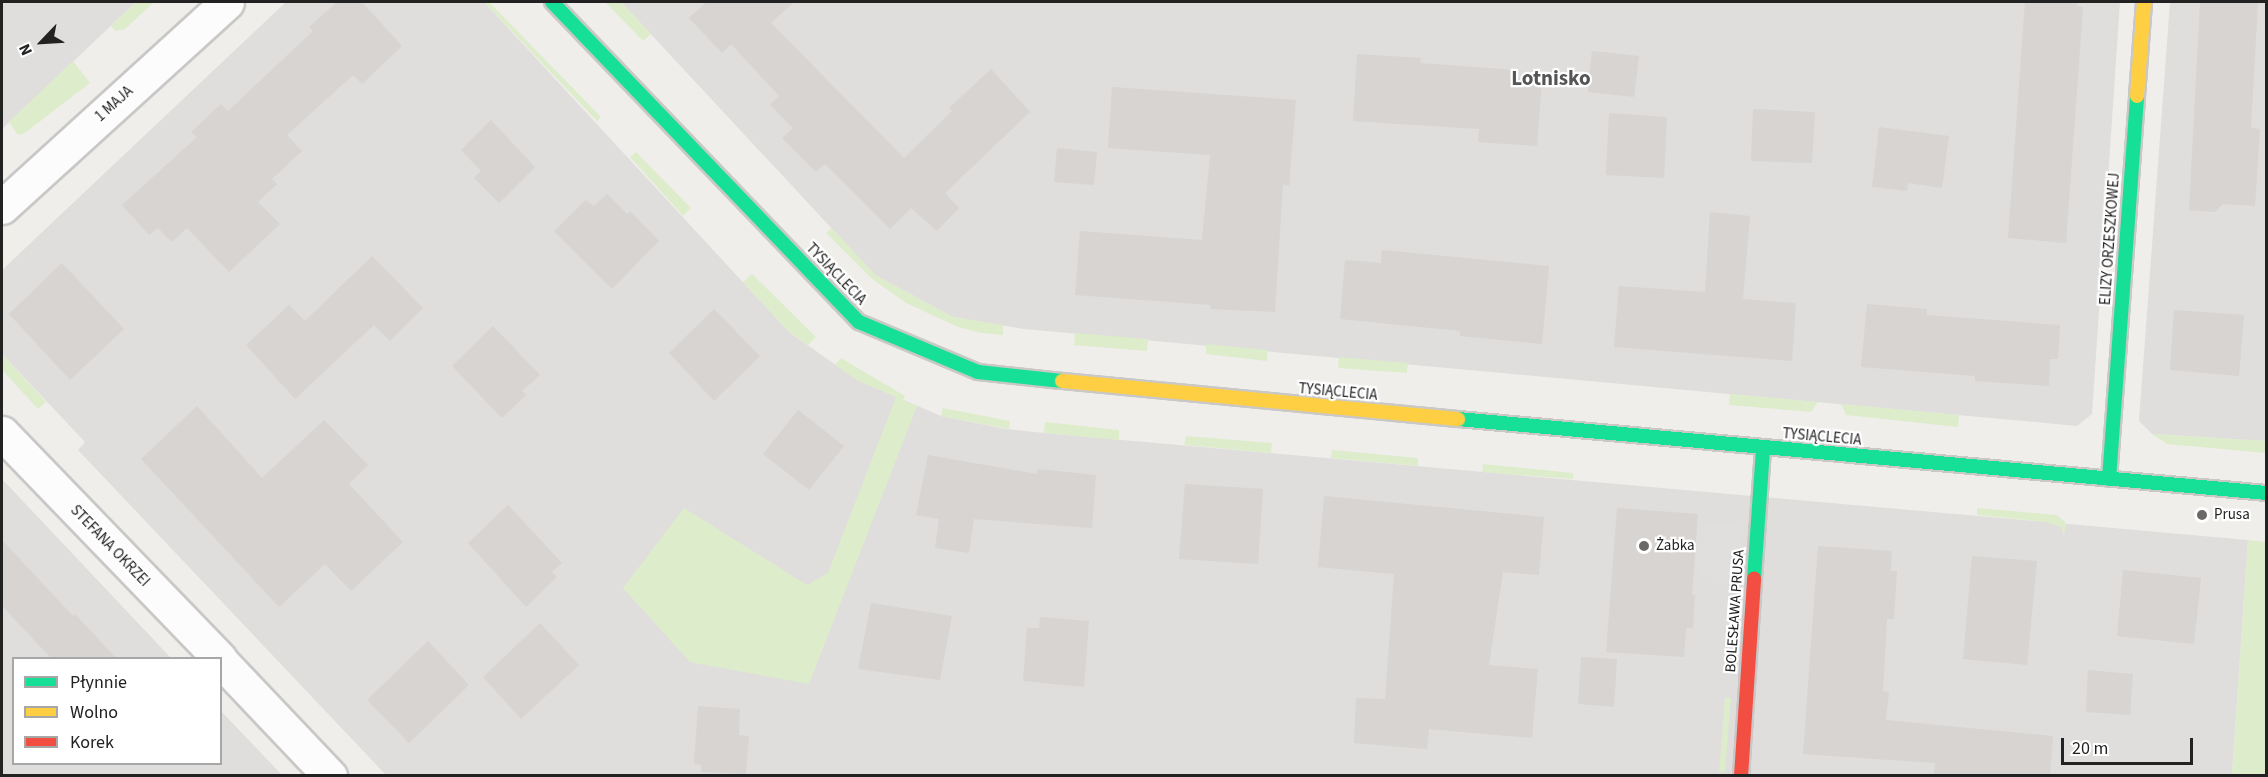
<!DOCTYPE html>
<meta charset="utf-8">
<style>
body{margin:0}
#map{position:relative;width:2268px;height:777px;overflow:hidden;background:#f0eeeb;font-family:"Source Sans 3",sans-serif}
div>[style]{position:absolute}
.residential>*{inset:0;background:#dfdedc}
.grass>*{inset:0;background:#ddeccb}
.parking>*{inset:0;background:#e0dfde}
.building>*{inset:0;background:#d7d4d2}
.roads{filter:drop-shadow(2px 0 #c9c8c7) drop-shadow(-2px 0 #c9c8c7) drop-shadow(0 2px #c9c8c7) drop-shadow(0 -2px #c9c8c7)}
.street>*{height:33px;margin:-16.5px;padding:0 16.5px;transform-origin:16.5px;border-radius:16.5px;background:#fdfcfc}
.fast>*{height:14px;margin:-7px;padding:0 7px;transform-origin:7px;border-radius:7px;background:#16e098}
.slow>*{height:14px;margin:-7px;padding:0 7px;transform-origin:7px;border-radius:7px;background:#ffcf43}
.jam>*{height:14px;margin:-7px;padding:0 7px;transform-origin:7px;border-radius:7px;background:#f24e42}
.dots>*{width:16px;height:16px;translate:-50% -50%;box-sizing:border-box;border:3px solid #fff;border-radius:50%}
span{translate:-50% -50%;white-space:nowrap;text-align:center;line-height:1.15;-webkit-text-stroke:4.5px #fff;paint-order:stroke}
.street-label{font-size:15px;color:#222}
.poi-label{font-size:15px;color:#222}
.left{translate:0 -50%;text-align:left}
.district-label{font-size:21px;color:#555;font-weight:700}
.frame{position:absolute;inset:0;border:3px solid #222;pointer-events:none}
.legend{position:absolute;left:12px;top:657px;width:210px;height:108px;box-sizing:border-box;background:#fff;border:2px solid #a7a7a7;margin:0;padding:8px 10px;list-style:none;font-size:18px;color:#222}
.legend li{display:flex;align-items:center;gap:12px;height:30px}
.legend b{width:30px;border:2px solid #a7a7a7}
.north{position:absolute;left:12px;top:12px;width:60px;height:60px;-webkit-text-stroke:4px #fff;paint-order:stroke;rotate:245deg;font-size:16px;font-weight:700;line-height:24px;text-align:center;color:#222}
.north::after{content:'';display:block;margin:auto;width:21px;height:27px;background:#222;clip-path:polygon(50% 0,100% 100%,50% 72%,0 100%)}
.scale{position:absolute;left:2061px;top:738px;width:132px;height:27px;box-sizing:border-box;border:3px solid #222;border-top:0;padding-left:8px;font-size:18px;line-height:21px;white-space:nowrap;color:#222;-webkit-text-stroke:4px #fff;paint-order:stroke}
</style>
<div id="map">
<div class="residential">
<i style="clip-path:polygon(2px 2px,136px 2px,2px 129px)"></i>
<i style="clip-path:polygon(286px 2px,484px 2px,789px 332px,857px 380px,941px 416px,1006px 429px,1044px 433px,2248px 540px,2232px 775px,386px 775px,78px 450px,85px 442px,2px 354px,2px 270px)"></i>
<i style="clip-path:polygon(621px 2px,2120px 2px,2092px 414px,2077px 426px,1024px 329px,953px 317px,875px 275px)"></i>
<i style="clip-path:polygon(2170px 2px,2266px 2px,2266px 441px,2152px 434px,2139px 421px)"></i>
<i style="clip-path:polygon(2px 479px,171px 658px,14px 658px,14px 764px,220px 764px,221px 711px,282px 775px,2px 775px)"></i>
</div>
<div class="grass">
<i style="clip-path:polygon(136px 2px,154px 2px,125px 29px,115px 31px,111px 26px)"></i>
<i style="clip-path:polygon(484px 2px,489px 2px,601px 117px,597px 121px)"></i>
<i style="clip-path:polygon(605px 2px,621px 2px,651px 34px,643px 41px)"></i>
<i style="clip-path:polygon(73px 61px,90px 83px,26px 132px,21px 135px,17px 134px,9px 122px)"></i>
<i style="clip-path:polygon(636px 152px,691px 208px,683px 216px,630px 157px)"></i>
<i style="clip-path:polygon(832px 228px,875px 275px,953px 317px,1003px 325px,1003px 335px,982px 333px,958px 327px,906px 303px,871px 278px,826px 233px)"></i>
<i style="clip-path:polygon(752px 274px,816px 337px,808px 345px,789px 332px,743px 282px)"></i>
<i style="clip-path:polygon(1075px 333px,1148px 339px,1147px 351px,1074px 345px)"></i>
<i style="clip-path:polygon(1206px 344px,1267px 350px,1267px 361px,1206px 354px)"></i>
<i style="clip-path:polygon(2px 354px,46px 402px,38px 409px,2px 370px)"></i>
<i style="clip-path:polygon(1339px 357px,1408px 363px,1407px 373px,1338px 368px)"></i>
<i style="clip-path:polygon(841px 358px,905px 396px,903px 400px,917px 406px,809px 684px,690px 662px,623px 588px,684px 508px,807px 585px,828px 573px,896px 397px,857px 380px,835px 365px)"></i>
<i style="clip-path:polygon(1730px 394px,1818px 402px,1811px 412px,1729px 405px)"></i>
<i style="clip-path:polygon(1841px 404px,1959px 415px,1958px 427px,1846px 415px)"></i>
<i style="clip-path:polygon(943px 408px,1010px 421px,1009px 429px,941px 416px)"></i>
<i style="clip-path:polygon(1045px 422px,1119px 430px,1119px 440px,1044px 433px)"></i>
<i style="clip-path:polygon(2152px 434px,2266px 441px,2266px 453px,2167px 444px)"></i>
<i style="clip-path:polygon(1186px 436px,1272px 443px,1271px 453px,1184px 445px)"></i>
<i style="clip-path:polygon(1332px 450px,1418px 458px,1418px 466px,1331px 458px)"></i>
<i style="clip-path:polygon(1483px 464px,1573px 473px,1573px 479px,1482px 472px)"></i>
<i style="clip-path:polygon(1977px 508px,2057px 515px,2066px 523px,2064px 536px,2061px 527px,2045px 522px,1977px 515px)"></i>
<i style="clip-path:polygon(2248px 540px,2266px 542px,2266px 775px,2232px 775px)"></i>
<i style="clip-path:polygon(1725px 697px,1731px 698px,1725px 772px,1719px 773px)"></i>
</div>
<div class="parking">
<i style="clip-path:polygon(1705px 523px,1743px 526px,1739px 579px,1701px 575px)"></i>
</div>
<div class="building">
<i style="clip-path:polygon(337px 2px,362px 2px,402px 46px,362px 84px,353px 75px,287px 135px,302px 151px,272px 179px,277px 184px,258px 202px,280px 224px,229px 272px,187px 228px,172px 242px,158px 228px,149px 235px,122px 205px,197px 137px,191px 132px,221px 104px,228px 111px,313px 31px,309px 27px)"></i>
<i style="clip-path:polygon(706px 2px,794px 2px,771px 23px,904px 158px,952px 111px,949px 108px,991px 69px,1030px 112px,945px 193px,959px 208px,937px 231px,911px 208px,890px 229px,825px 164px,816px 172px,782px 138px,793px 128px,770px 105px,779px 96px,731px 44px,722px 53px,689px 18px)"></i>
<i style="clip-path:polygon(2025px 2px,2077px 2px,2077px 6px,2083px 7px,2066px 243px,2008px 238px)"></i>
<i style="clip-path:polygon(2200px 2px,2258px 2px,2251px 128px,2260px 129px,2255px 206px,2223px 204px,2215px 212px,2189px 210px)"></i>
<i style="clip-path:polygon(1592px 51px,1639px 56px,1634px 97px,1588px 92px)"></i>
<i style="clip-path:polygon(1357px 54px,1421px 58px,1420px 63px,1515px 70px,1514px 78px,1542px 80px,1537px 146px,1478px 142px,1479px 129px,1353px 121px)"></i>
<i style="clip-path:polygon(1112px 87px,1296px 100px,1289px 186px,1283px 185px,1275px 312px,1210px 309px,1211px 305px,1075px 295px,1080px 231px,1202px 240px,1210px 155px,1108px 148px)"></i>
<i style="clip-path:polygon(1753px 109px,1815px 112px,1812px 163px,1751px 161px)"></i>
<i style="clip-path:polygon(1609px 113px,1667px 117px,1664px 178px,1606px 175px)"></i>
<i style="clip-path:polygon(491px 120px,535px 167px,499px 203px,474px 178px,481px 171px,461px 150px)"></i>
<i style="clip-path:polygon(1879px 127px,1949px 136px,1942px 188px,1908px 183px,1907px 191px,1872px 187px)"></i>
<i style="clip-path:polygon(1057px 148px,1097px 152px,1094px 185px,1054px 182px)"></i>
<i style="clip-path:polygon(607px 194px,627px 214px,630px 211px,659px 241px,612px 289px,554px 231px,586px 200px,594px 206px)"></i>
<i style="clip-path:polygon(1710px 212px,1750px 216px,1743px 299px,1796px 303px,1792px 361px,1614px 347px,1619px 286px,1705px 292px)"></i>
<i style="clip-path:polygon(1382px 250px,1549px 266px,1542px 344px,1460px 336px,1460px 331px,1340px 319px,1345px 260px,1381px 263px)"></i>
<i style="clip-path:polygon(372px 256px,423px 308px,390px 341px,374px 325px,295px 399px,246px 345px,289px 305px,305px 321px)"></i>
<i style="clip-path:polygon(62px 263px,124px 329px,70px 380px,9px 314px)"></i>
<i style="clip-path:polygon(1867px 304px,1927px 309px,1927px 315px,2060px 325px,2058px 359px,2050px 359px,2049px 386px,1975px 381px,1975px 376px,1861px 367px)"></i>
<i style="clip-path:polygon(714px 309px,760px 356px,714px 401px,669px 353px)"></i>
<i style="clip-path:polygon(2174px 310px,2244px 315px,2239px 376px,2170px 370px)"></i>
<i style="clip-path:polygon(493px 326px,540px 375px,522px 391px,526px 395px,502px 418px,452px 366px)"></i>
<i style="clip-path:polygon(197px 406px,262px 478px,324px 420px,368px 465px,349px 484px,403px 542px,351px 591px,325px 564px,279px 607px,141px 459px)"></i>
<i style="clip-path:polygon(798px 410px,844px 446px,809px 490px,763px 454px)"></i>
<i style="clip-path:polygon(928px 455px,1037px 474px,1038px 469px,1096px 475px,1092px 528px,974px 519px,969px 553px,935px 548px,939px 519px,916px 515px)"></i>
<i style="clip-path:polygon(1185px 484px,1263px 489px,1258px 564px,1179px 559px)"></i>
<i style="clip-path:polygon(1324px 496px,1544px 517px,1539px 575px,1503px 572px,1489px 665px,1538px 669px,1532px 738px,1429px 729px,1427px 749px,1354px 743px,1356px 698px,1385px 699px,1394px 574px,1318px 567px)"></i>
<i style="clip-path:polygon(508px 505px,562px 563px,552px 572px,557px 577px,526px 607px,468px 543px)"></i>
<i style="clip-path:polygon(1617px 508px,1698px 514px,1692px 595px,1695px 595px,1693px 628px,1686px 628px,1684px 657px,1606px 652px)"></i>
<i style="clip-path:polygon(2px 540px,73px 616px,75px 614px,116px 658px,51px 658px,2px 606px)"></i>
<i style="clip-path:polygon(1818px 546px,1892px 551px,1891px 571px,1897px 571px,1894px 619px,1887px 619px,1883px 691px,1889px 692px,1886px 720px,2053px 736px,2050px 776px,1934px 776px,1935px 763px,1803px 754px)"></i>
<i style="clip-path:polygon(1972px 556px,2037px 561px,2027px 665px,1963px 659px)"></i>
<i style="clip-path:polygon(2123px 570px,2201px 578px,2194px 644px,2117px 636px)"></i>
<i style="clip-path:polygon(871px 603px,952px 616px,940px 680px,858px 669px)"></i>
<i style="clip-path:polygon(1040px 617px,1089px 621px,1084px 687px,1023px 681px,1027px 628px,1039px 628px)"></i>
<i style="clip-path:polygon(540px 623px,579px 665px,521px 719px,483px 677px)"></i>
<i style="clip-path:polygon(428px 641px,469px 685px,409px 743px,367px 700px)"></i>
<i style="clip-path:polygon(1581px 657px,1617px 659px,1614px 707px,1578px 704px)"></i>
<i style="clip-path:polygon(2088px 670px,2133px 674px,2130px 715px,2086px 712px)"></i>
<i style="clip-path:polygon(698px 706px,740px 709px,739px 735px,749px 736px,746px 774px,701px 772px,701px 765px,694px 764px)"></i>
</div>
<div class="roads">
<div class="street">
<i style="left:2px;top:207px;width:304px;rotate:-42.3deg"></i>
<i style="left:2px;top:433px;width:313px;rotate:46deg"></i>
<i style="left:220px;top:660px;width:160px;rotate:46.5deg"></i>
</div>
<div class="fast">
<i style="left:552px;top:2px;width:443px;rotate:46.2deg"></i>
<i style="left:859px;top:322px;width:129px;rotate:22.8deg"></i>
<i style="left:978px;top:372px;width:84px;rotate:6.1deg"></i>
<i style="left:1458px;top:419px;width:811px;rotate:5.23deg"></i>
<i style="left:2109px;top:479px;width:384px;rotate:-85.8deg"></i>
<i style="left:1754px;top:578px;width:129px;rotate:-86deg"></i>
</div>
<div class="slow">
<i style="left:2137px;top:96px;width:94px;rotate:-85.7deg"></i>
<i style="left:1062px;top:381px;width:398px;rotate:5.5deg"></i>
</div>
<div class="jam">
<i style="left:1741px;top:776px;width:198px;rotate:-86.2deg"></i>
</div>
</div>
<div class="dots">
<i style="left:2202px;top:515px;background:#6a6968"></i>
<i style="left:1644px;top:546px;background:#6a6968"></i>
</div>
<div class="street-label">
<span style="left:114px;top:104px;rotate:-42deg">1 MAJA</span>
<span style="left:2110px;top:239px;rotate:-86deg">ELIZY ORZESZKOWEJ</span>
<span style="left:836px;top:274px;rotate:46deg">TYSIĄCLECIA</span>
<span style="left:1338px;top:392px;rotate:5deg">TYSIĄCLECIA</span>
<span style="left:1822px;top:437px;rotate:5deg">TYSIĄCLECIA</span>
<span style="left:110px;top:546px;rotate:46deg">STEFANA OKRZEI</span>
<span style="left:1735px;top:611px;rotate:-86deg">BOLESŁAWA PRUSA</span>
</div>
<div class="poi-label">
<span class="left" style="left:2214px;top:515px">Prusa</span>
<span class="left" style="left:1656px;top:546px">Żabka</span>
</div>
<div class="district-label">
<span style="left:1551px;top:78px">Lotnisko</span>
</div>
<div class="frame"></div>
<ul class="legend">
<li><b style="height:8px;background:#16e098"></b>Płynnie</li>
<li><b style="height:8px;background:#ffcf43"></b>Wolno</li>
<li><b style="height:8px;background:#f24e42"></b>Korek</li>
</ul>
<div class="north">N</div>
<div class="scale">20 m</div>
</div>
